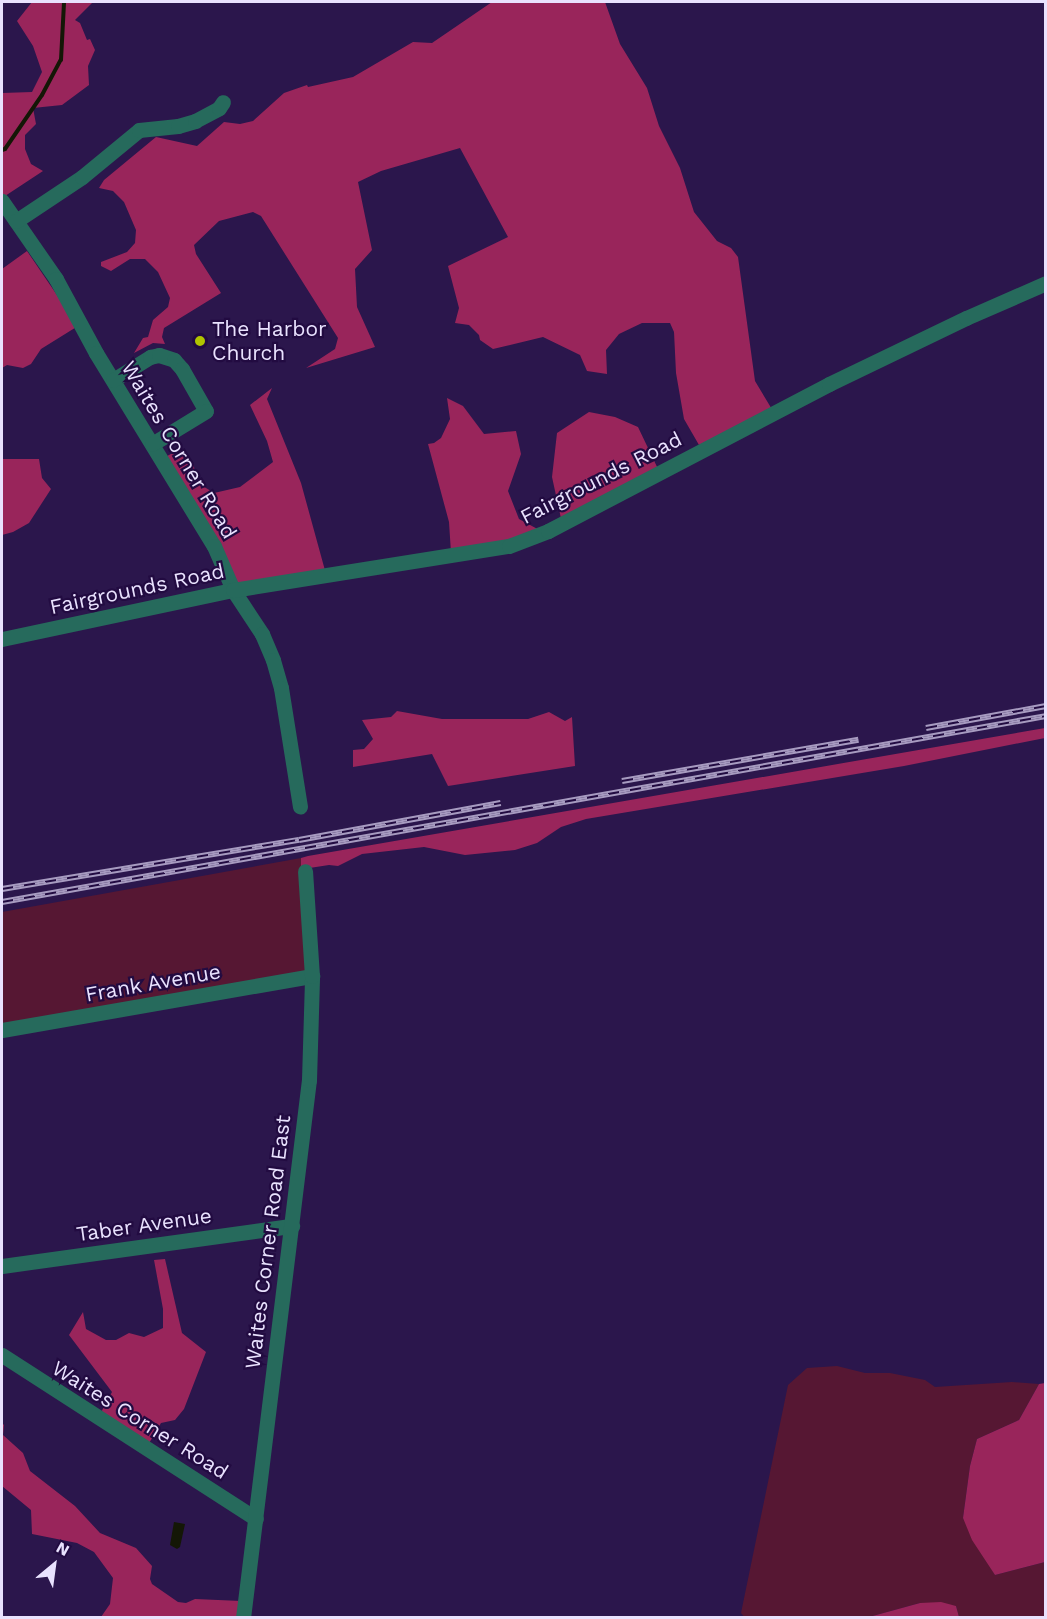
<!DOCTYPE html>
<style>
body{margin:0}
#map{position:relative;width:1047px;height:1619px;overflow:hidden;background:#2b164c;font-family:"Work Sans",sans-serif}
div>[style]{position:absolute}
.green>*{inset:0;background:#561733}
.forest>*{inset:0;background:#99255b}
.water>*{inset:0;background:#141706}
.stream>*{height:4px;margin:-2px;padding:0 2px;transform-origin:2px;border-radius:2px;background:#141706}
.minor>*{height:15px;margin:-7.5px;padding:0 7.5px;transform-origin:7.5px;border-radius:7.5px;background:#266a5c}
.rail>*{height:6px;margin-top:-3px;transform-origin:0;background:repeating-linear-gradient(90deg,#220b41 0 11px,#a79bc0 0 22px);box-sizing:border-box;border-block:2px solid #a79bc0}
.dots>*{width:16px;height:16px;translate:-50% -50%;box-sizing:border-box;border:3px solid #220b41;border-radius:50%}
span{translate:-50% -50%;white-space:nowrap;text-align:center;line-height:1.15;-webkit-text-stroke:4.5px #220b41;paint-order:stroke}
.poi-label{font-size:21px;color:#e9e2fe}
.left{translate:0 -50%;text-align:left}
.street-label{font-size:21px;color:#e9e2fe}
.frame{position:absolute;inset:0;border:3px solid #e9e2fe;pointer-events:none}
.north{position:absolute;left:24px;top:1535px;width:60px;height:60px;-webkit-text-stroke:4px #220b41;paint-order:stroke;rotate:29deg;font-size:16px;font-weight:700;line-height:24px;text-align:center;color:#e9e2fe}
.north::after{content:'';display:block;margin:auto;width:21px;height:27px;background:#e9e2fe;clip-path:polygon(50% 0,100% 100%,50% 72%,0 100%)}
</style>
<div id="map">
<div class="green">
<i style="clip-path:polygon(301px 858px,312px 970px,2px 1029px,2px 912px)"></i>
<i style="clip-path:polygon(837px 1366px,865px 1373px,890px 1373px,925px 1380px,935px 1387px,1012px 1382px,1039px 1384px,1019px 1420px,977px 1439px,970px 1466px,963px 1518px,995px 1575px,1045px 1562px,1045px 1617px,959px 1617px,956px 1606px,920px 1603px,869px 1617px,745px 1618px,741px 1613px,788px 1385px,807px 1368px)"></i>
</div>
<div class="forest">
<i style="clip-path:polygon(32px 2px,93px 2px,75px 20px,80px 23px,87px 40px,90px 39px,95px 50px,88px 66px,89px 85px,62px 105px,33px 108px,36px 124px,25px 135px,25px 149px,31px 164px,43px 171px,2px 198px,2px 93px,32px 92px,42px 72px,33px 46px,17px 21px)"></i>
<i style="clip-path:polygon(492px 2px,605px 2px,620px 44px,647px 88px,659px 126px,680px 168px,694px 212px,717px 241px,731px 248px,738px 257px,755px 381px,773px 411px,699px 445px,684px 419px,676px 373px,674px 332px,670px 323px,642px 323px,619px 334px,606px 350px,607px 374px,587px 371px,580px 355px,543px 337px,493px 349px,480px 340px,479px 335px,469px 325px,455px 323px,459px 308px,448px 266px,508px 237px,460px 148px,381px 171px,358px 182px,372px 250px,355px 269px,357px 307px,375px 347px,306px 368px,335px 349px,338px 338px,261px 216px,253px 212px,219px 221px,194px 245px,196px 254px,221px 293px,164px 328px,162px 337px,165px 344px,153px 343px,134px 353px,143px 338px,148px 337px,153px 320px,168px 307px,170px 298px,158px 272px,145px 259px,130px 259px,111px 271px,101px 266px,101px 262px,127px 252px,135px 243px,136px 230px,124px 202px,113px 191px,99px 188px,104px 180px,156px 137px,197px 146px,224px 122px,240px 124px,253px 121px,284px 93px,307px 85px,308px 87px,353px 77px,413px 42px,432px 43px)"></i>
<i style="clip-path:polygon(27px 251px,78px 326px,41px 349px,31px 364px,23px 368px,7px 365px,2px 368px,2px 269px)"></i>
<i style="clip-path:polygon(272px 388px,267px 399px,301px 483px,326px 574px,234px 589px,163px 458px,177px 451px,193px 463px,198px 483px,214px 493px,240px 487px,273px 462px,267px 441px,250px 405px)"></i>
<i style="clip-path:polygon(447px 398px,463px 406px,484px 434px,516px 431px,521px 454px,508px 491px,519px 519px,543px 532px,562px 523px,552px 477px,557px 433px,589px 412px,615px 417px,638px 427px,659px 471px,656px 473px,548px 530px,538px 535px,506px 546px,451px 553px,449px 522px,428px 444px,434px 443px,441px 438px,450px 419px)"></i>
<i style="clip-path:polygon(2px 459px,39px 459px,42px 478px,51px 489px,29px 523px,13px 532px,2px 535px)"></i>
<i style="clip-path:polygon(397px 711px,442px 719px,528px 719px,549px 712px,565px 721px,572px 717px,575px 766px,448px 786px,432px 754px,353px 767px,353px 750px,364px 749px,373px 739px,362px 720px,391px 717px)"></i>
<i style="clip-path:polygon(1045px 728px,1045px 738px,904px 766px,586px 819px,561px 827px,537px 843px,515px 850px,465px 855px,424px 847px,362px 854px,338px 866px,329px 865px,303px 869px,301px 866px,301px 858px,308px 856px)"></i>
<i style="clip-path:polygon(165px 1259px,182px 1333px,206px 1352px,184px 1409px,175px 1420px,161px 1423px,148px 1445px,99px 1416px,112px 1392px,69px 1335px,83px 1312px,86px 1329px,106px 1340px,116px 1340px,129px 1333px,144px 1337px,163px 1328px,163px 1309px,154px 1260px)"></i>
<i style="clip-path:polygon(1045px 1383px,1045px 1562px,995px 1575px,972px 1540px,963px 1518px,970px 1466px,977px 1439px,1019px 1420px,1039px 1384px)"></i>
<i style="clip-path:polygon(2px 1423px,4px 1425px,3px 1435px,23px 1453px,30px 1471px,75px 1506px,100px 1533px,136px 1548px,152px 1566px,150px 1579px,152px 1584px,178px 1602px,186px 1603px,195px 1599px,241px 1601px,243px 1617px,101px 1617px,110px 1604px,113px 1578px,94px 1552px,77px 1543px,32px 1534px,31px 1510px,2px 1486px)"></i>
<i style="clip-path:polygon(941px 1602px,956px 1606px,959px 1617px,869px 1617px,920px 1603px)"></i>
</div>
<div class="water">
<i style="clip-path:polygon(174px 1522px,185px 1524px,180px 1547px,177px 1549px,170px 1545px)"></i>
</div>
<div class="stream">
<i style="left:2px;top:150px;width:3px;rotate:-18deg"></i>
<i style="left:5px;top:149px;width:65px;rotate:-55.6deg"></i>
<i style="left:42px;top:95px;width:40px;rotate:-62deg"></i>
<i style="left:61px;top:60px;width:58px;rotate:-87deg"></i>
</div>
<div class="minor">
<i style="left:2px;top:201px;width:95px;rotate:55.3deg"></i>
<i style="left:56px;top:279px;width:84px;rotate:61.6deg"></i>
<i style="left:96px;top:353px;width:226px;rotate:58.6deg"></i>
<i style="left:214px;top:546px;width:48px;rotate:66.6deg"></i>
<i style="left:233px;top:590px;width:53px;rotate:56.6deg"></i>
<i style="left:262px;top:634px;width:28px;rotate:67deg"></i>
<i style="left:273px;top:660px;width:29px;rotate:74deg"></i>
<i style="left:281px;top:688px;width:120px;rotate:80.9deg"></i>
<i style="left:16px;top:221px;width:79px;rotate:-33.7deg"></i>
<i style="left:82px;top:177px;width:74px;rotate:-39.5deg"></i>
<i style="left:139px;top:130px;width:39px;rotate:-6deg"></i>
<i style="left:178px;top:126px;width:18px;rotate:-16deg"></i>
<i style="left:195px;top:121px;width:27px;rotate:-28deg"></i>
<i style="left:219px;top:108px;width:7px;rotate:-56deg"></i>
<i style="left:113px;top:380px;width:44px;rotate:-31.9deg"></i>
<i style="left:150px;top:357px;width:9px;rotate:-13deg"></i>
<i style="left:159px;top:355px;width:16px;rotate:18deg"></i>
<i style="left:174px;top:360px;width:12px;rotate:48deg"></i>
<i style="left:182px;top:369px;width:48px;rotate:60.3deg"></i>
<i style="left:206px;top:411px;width:63px;rotate:148.6deg"></i>
<i style="left:2px;top:639px;width:236px;rotate:-12deg"></i>
<i style="left:233px;top:590px;width:279px;rotate:-9.1deg"></i>
<i style="left:509px;top:546px;width:42px;rotate:-21deg"></i>
<i style="left:548px;top:531px;width:317px;rotate:-27.6deg"></i>
<i style="left:829px;top:384px;width:152px;rotate:-25.7deg"></i>
<i style="left:966px;top:318px;width:87px;rotate:-23.6deg"></i>
<i style="left:2px;top:1030px;width:315px;rotate:-9.9deg"></i>
<i style="left:2px;top:1266px;width:293px;rotate:-7.9deg"></i>
<i style="left:2px;top:1355px;width:302px;rotate:32.8deg"></i>
<i style="left:243px;top:1618px;width:542px;rotate:-83.01deg"></i>
<i style="left:309px;top:1080px;width:104px;rotate:-88.3deg"></i>
<i style="left:312px;top:976px;width:105px;rotate:-93.8deg"></i>
</div>
<div class="rail">
<i style="left:926px;top:728px;width:122px;rotate:-10.4deg"></i>
<i style="left:622px;top:781px;width:240px;rotate:-9.9deg"></i>
<i style="left:2px;top:889px;width:301px;rotate:-9.4deg"></i>
<i style="left:299px;top:840px;width:205px;rotate:-10.4deg"></i>
<i style="left:2px;top:902px;width:1060px;rotate:-10.1deg"></i>
</div>
<div class="dots">
<i style="left:200px;top:341px;background:#b1c500"></i>
</div>
<div class="poi-label">
<span class="left" style="left:212px;top:341px">The Harbor<br>Church</span>
</div>
<div class="street-label">
<span style="left:179px;top:450px;rotate:59deg">Waites Corner Road</span>
<span style="left:601px;top:478px;rotate:-27deg">Fairgrounds Road</span>
<span style="left:137px;top:589px;rotate:-12deg">Fairgrounds Road</span>
<span style="left:153px;top:983px;rotate:-10deg">Frank Avenue</span>
<span style="left:144px;top:1225px;rotate:-8deg">Taber Avenue</span>
<span style="left:268px;top:1242px;rotate:-83deg">Waites Corner Road East</span>
<span style="left:140px;top:1420px;rotate:32deg">Waites Corner Road</span>
</div>
<div class="frame"></div>
<div class="north">N</div>
</div>
